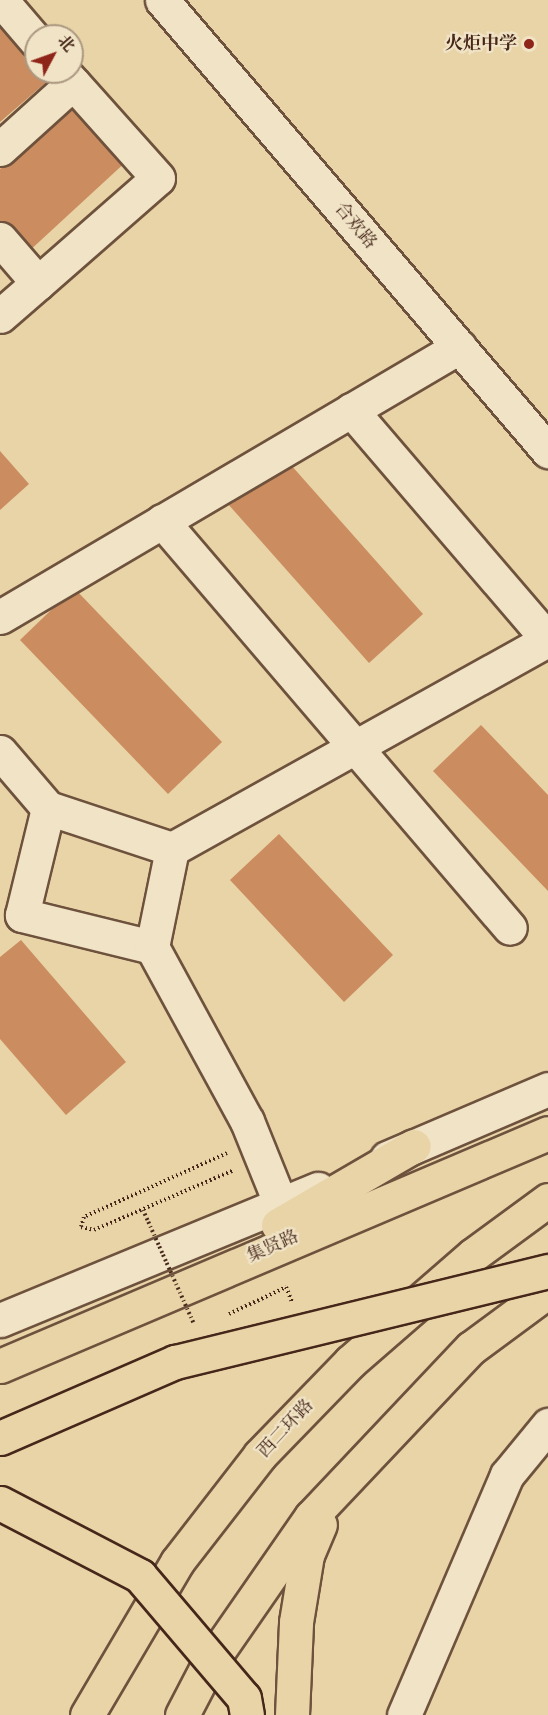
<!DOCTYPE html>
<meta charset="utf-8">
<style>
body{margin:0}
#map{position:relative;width:548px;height:1715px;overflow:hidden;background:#e8d4a7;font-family:"IM FELL French Canon","Noto Serif SC",serif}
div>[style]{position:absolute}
.building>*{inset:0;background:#cb8c5f}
.path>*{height:4px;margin-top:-2px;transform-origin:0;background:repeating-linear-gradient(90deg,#46271a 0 1.5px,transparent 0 4.5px)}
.roads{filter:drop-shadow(2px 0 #6e523d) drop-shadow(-2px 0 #6e523d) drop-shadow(0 2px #6e523d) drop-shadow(0 -2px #6e523d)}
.minor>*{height:33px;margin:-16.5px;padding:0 16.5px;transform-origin:16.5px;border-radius:16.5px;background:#f0e3c6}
.highway>*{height:33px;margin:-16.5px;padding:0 16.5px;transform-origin:16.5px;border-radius:16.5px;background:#e8d4a7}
.path-bridge>*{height:4px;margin-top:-2px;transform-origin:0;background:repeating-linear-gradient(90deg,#46271a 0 1.5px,transparent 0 4.5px)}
.bridges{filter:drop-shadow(2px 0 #46271a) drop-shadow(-2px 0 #46271a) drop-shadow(0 2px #46271a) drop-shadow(0 -2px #46271a)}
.highway-bridge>*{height:33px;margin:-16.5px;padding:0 16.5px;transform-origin:16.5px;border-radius:16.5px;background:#e8d4a7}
.dots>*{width:16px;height:16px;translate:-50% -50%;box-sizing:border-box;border:3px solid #f0e3c6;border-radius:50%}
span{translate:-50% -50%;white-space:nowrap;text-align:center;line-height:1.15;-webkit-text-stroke:4.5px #f0e3c6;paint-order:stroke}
.poi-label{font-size:18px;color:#46271a;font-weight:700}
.right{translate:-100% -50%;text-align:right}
.street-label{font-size:18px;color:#46271a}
.north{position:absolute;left:24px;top:24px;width:60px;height:60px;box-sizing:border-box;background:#f0e3c6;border:2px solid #ac9881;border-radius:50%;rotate:49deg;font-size:16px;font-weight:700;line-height:24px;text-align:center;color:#46271a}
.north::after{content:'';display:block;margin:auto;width:21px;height:27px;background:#8f2418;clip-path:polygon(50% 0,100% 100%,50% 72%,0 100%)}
</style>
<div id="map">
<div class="building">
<i style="clip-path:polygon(0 7px,36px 46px,36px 72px,58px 72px,0 122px)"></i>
<i style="clip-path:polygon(75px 100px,129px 159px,27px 253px,0 224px,0 169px)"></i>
<i style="clip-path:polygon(0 451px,29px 484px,0 510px)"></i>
<i style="clip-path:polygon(283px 456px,423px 614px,369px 663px,228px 504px)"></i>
<i style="clip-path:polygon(74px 588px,222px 742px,168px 794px,20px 640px)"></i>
<i style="clip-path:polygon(481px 725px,548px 795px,548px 891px,433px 771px)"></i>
<i style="clip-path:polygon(279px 834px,393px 955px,344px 1002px,230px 880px)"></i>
<i style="clip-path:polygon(21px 940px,126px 1062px,66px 1115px,0 1039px,0 957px)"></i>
</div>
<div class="path">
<i style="left:227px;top:1153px;width:157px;rotate:155.9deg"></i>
<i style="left:84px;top:1217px;width:10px;rotate:107deg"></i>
<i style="left:81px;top:1227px;width:13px;rotate:13deg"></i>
<i style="left:94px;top:1230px;width:152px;rotate:-23.2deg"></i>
<i style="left:229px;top:1314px;width:63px;rotate:-25.3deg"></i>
<i style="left:286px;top:1287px;width:16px;rotate:68deg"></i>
</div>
<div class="roads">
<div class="minor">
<i style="left:1px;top:0;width:54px;rotate:49.5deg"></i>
<i style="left:162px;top:0;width:594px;rotate:49.44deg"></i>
<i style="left:0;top:149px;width:98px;rotate:-42.1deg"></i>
<i style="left:73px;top:83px;width:15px;rotate:-132deg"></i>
<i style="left:0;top:239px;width:58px;rotate:49.2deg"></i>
<i style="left:38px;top:283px;width:50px;rotate:139deg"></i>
<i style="left:38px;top:283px;width:159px;rotate:-41.2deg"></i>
<i style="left:158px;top:178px;width:127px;rotate:-131.8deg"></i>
<i style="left:351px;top:410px;width:303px;rotate:49.4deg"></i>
<i style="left:162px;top:521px;width:535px;rotate:49.47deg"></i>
<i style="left:0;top:617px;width:533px;rotate:-30.47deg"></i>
<i style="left:0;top:752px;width:74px;rotate:49.4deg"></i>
<i style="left:172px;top:849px;width:100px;rotate:101.5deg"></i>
<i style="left:152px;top:947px;width:134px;rotate:-166.2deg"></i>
<i style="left:22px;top:915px;width:110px;rotate:-76.3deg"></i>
<i style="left:48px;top:808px;width:131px;rotate:18.3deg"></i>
<i style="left:172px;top:849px;width:430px;rotate:-29.1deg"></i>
<i style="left:152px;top:947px;width:198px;rotate:61.4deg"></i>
<i style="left:247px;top:1121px;width:91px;rotate:68deg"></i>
<i style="left:387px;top:1158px;width:175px;rotate:-23.2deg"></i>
<i style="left:0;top:1320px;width:344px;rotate:-22.4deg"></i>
<i style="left:404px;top:1715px;width:261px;rotate:-66.8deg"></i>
<i style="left:507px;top:1475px;width:65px;rotate:-50.6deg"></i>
</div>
<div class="highway">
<i style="left:278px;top:1225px;width:157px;rotate:-30.2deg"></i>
<i style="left:0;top:1366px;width:595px;rotate:-23.03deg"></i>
<i style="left:87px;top:1715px;width:178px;rotate:-59.5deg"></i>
<i style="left:177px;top:1562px;width:135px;rotate:-52.2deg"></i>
<i style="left:260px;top:1455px;width:129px;rotate:-45.9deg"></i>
<i style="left:350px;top:1362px;width:163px;rotate:-41deg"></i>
<i style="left:473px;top:1255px;width:93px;rotate:-36.3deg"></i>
<i style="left:182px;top:1715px;width:54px;rotate:-62.5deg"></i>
<i style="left:207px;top:1667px;width:183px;rotate:-55.3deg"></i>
<i style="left:311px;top:1517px;width:233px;rotate:-46.6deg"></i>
<i style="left:471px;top:1348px;width:96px;rotate:-36.5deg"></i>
<i style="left:292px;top:1715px;width:93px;rotate:-87.5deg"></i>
<i style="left:296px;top:1622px;width:68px;rotate:-80.7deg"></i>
<i style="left:307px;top:1555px;width:33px;rotate:-67deg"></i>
</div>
</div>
<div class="path-bridge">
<i style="left:143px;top:1210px;width:125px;rotate:65.9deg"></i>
</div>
<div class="bridges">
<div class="highway-bridge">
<i style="left:0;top:1438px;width:191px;rotate:-23.5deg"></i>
<i style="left:175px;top:1362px;width:384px;rotate:-13.7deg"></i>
<i style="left:0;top:1503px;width:158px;rotate:27.5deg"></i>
<i style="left:140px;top:1576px;width:160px;rotate:49.6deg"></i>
<i style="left:244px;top:1698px;width:17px;rotate:80deg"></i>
</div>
</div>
<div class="dots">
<i style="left:529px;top:44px;background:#8f2418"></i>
</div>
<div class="poi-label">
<span class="right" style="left:517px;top:44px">火炬中学</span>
</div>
<div class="street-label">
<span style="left:355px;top:226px;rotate:50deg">合欢路</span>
<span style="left:273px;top:1247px;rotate:-24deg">集贤路</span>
<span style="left:286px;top:1429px;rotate:-47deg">西二环路</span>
</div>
<div class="north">北</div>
</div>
